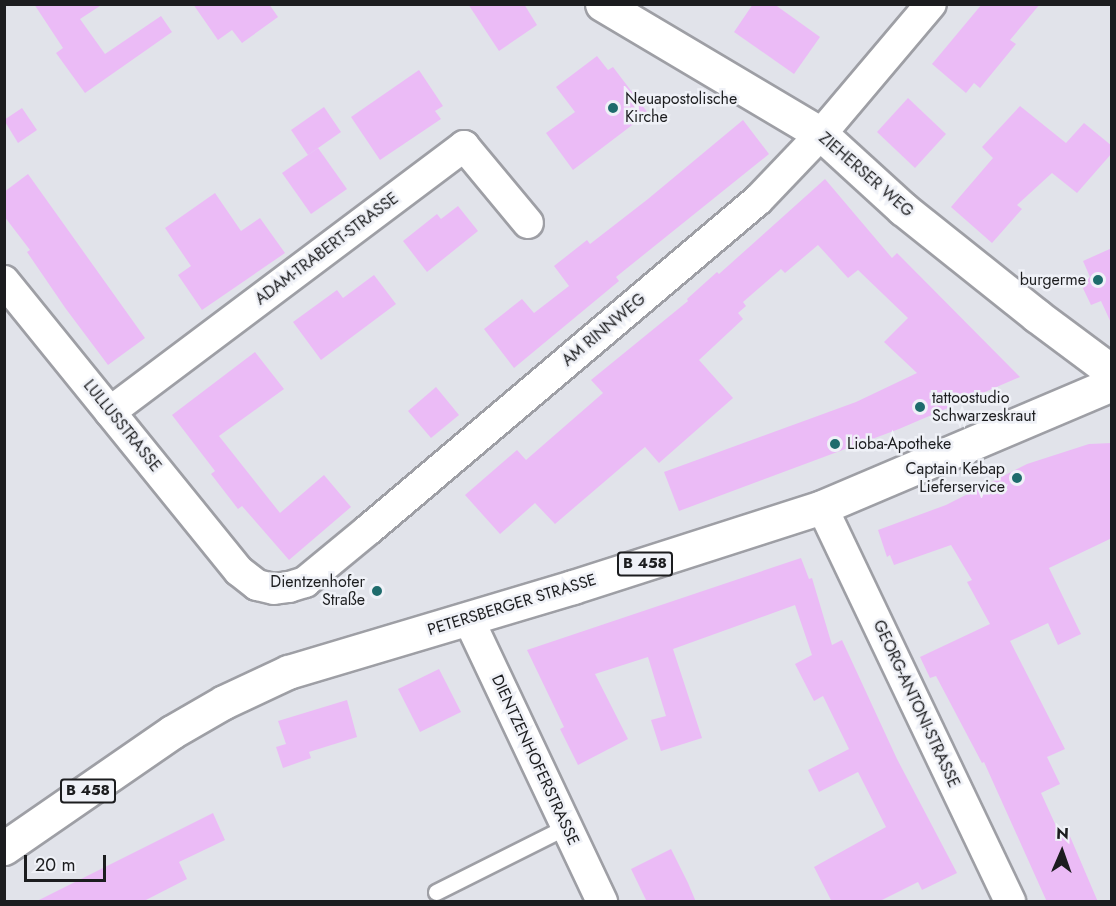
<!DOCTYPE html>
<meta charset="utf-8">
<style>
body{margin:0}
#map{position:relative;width:1116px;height:906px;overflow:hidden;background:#e1e3ea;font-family:Jost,sans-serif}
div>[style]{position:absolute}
.building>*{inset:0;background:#ebbbf6}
.roads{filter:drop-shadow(2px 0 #9e9fa5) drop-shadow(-2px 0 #9e9fa5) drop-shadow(0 2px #9e9fa5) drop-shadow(0 -2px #9e9fa5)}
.lane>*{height:15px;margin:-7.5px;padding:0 7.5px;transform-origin:7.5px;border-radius:7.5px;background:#fff}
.street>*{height:30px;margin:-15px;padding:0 15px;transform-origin:15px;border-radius:15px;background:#fff}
.secondary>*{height:33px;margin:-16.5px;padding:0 16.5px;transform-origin:16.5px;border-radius:16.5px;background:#fff}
.primary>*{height:33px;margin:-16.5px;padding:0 16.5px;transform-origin:16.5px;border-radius:16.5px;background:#fff}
.dots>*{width:16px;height:16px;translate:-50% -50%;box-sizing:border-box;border:3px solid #eff1f7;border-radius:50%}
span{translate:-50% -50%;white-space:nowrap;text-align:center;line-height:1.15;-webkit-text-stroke:5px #eff1f7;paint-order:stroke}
.shield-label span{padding:2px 4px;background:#eff1f7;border:2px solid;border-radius:4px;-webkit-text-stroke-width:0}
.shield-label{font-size:15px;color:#1c1d1f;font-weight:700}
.poi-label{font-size:16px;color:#1c1d1f}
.left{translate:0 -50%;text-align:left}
.right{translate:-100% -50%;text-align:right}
.street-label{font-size:16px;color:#1c1d1f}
.frame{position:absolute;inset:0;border:6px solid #1c1d1f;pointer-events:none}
.north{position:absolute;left:1032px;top:822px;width:60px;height:60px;-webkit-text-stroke:4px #eff1f7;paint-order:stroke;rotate:2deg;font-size:16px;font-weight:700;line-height:24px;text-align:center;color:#1c1d1f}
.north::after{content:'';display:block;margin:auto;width:21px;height:27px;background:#1c1d1f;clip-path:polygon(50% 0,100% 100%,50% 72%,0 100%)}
.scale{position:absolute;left:24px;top:855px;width:82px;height:27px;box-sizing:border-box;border:3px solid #1c1d1f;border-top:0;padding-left:8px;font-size:18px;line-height:21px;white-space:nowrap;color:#1c1d1f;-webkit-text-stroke:4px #eff1f7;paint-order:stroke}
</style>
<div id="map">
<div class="building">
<i style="clip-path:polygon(34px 4px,103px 4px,80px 19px,105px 54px,161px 16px,172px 32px,85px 93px,56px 53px,63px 48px)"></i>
<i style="clip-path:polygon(193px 4px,269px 4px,278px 17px,242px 43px,232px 30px,218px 40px)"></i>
<i style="clip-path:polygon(468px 4px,524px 4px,537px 25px,499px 51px)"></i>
<i style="clip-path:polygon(753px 4px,774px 4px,820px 37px,794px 74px,734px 32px)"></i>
<i style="clip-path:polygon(982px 4px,1040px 4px,1010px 40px,1016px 44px,980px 88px,974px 83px,966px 93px,932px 64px)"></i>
<i style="clip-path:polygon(597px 56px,608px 70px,613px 67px,648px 113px,573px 170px,546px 133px,575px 112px,556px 87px)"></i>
<i style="clip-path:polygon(419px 70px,443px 106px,435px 111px,441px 119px,380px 160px,351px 117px)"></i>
<i style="clip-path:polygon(908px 98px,946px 134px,915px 168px,877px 132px)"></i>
<i style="clip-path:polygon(1020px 106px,1066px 143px,1084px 123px,1112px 146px,1112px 153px,1077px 193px,1052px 173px,1017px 205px,1022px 209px,992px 243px,951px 207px,993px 158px,982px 147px)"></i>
<i style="clip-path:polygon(324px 107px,341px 132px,308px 155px,291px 130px)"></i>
<i style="clip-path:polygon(22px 108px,37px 130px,18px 143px,4px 120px)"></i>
<i style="clip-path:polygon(743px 120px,769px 154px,616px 277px,619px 281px,514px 368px,484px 329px,522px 299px,534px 313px,569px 286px,554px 266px,587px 240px,590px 244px,648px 199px)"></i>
<i style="clip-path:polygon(318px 148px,347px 189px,311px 214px,282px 173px)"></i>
<i style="clip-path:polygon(28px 174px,145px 338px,108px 365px,66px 309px,27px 252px,30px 250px,4px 216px,4px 192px)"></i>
<i style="clip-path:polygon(825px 179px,892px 258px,897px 253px,1020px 377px,899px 429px,679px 511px,664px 472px,856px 402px,917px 373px,884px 342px,908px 318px,858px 270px,848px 278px,818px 245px,785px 273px,781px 269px,743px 302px,746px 306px,738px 313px,743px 319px,699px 360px,733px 398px,659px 463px,645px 447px,555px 524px,535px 503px,500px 534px,465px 495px,517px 450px,526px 460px,603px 393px,591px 380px,688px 301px,687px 299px,717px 272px,719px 274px)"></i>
<i style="clip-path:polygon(215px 193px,241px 231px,260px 218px,285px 253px,202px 310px,178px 275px,191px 266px,165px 228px)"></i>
<i style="clip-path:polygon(458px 206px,478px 231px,427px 272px,403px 241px,437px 214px,441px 219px)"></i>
<i style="clip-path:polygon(1112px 248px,1112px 325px,1101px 301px,1091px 305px,1080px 282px,1090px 277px,1083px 261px)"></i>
<i style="clip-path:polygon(374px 275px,396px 304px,321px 360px,293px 322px,337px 290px,343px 298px)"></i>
<i style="clip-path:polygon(255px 352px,284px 389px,219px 436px,280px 513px,324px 475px,351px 507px,289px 560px,242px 506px,238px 509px,211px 474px,215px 471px,172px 415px)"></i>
<i style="clip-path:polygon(436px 387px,459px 415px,431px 438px,408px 411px)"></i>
<i style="clip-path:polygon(1112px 443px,1112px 538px,1049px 568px,1081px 634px,1058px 645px,1048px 623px,1010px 641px,1065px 749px,1047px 757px,1060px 784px,1041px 793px,1061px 837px,1069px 834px,1098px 902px,1047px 902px,984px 762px,982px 763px,936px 676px,930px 678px,920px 657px,990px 624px,967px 582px,972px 580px,951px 545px,894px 565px,890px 555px,887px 557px,878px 530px,946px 505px,1027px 464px,1089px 444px)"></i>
<i style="clip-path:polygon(801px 558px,809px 579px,812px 578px,832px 645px,842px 640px,897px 759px,957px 873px,922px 890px,918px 882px,878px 902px,832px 902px,814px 867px,886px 827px,858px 772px,819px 792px,808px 770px,849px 749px,823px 696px,814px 701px,795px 664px,812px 655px,795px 605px,673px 649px,702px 738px,661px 751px,651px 720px,666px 716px,648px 657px,595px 674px,628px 739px,578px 765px,560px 729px,564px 727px,527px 650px)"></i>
<i style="clip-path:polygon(439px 669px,461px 712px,420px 732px,398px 689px)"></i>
<i style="clip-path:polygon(347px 700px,357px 737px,309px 752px,311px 758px,283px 768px,276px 747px,286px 744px,278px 721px)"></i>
<i style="clip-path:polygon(213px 813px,225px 840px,179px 862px,187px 879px,142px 902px,35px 902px)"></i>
<i style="clip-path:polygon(671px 849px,688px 883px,696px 902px,647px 902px,631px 869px)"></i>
</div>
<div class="roads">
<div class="lane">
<i style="left:436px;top:892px;width:145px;rotate:-26.6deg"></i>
</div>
<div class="street">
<i style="left:4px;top:281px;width:373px;rotate:51deg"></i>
<i style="left:239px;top:571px;width:23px;rotate:38deg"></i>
<i style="left:257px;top:585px;width:17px;rotate:13deg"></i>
<i style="left:274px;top:589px;width:15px;rotate:-8deg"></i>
<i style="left:289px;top:587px;width:17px;rotate:-17deg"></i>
<i style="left:305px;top:582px;width:82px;rotate:-39.5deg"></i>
<i style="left:368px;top:530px;width:511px;rotate:-40.24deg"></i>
<i style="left:758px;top:200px;width:91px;rotate:-46.3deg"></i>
<i style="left:821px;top:134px;width:170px;rotate:-49.8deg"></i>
<i style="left:110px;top:412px;width:443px;rotate:-36.9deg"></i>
<i style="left:464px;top:146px;width:100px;rotate:50.3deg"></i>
<i style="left:822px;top:507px;width:437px;rotate:64.5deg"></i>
<i style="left:468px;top:618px;width:314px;rotate:64.7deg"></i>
</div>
<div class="secondary">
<i style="left:602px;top:4px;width:255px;rotate:30.7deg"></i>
<i style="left:821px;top:134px;width:111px;rotate:42.4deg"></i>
<i style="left:903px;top:209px;width:171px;rotate:38.6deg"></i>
<i style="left:1037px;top:316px;width:94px;rotate:36.7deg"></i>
</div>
<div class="primary">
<i style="left:4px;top:848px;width:204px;rotate:-34.6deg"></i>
<i style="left:172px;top:732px;width:60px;rotate:-30deg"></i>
<i style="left:224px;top:702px;width:71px;rotate:-25.1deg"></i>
<i style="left:288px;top:672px;width:297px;rotate:-16.6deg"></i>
<i style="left:573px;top:587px;width:262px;rotate:-17.8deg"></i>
<i style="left:822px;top:507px;width:315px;rotate:-23deg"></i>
</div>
</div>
<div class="dots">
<i style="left:613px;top:108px;background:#1e6b6c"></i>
<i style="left:1098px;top:280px;background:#1e6b6c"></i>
<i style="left:920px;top:407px;background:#1e6b6c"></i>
<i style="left:835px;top:444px;background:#1e6b6c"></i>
<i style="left:1017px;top:478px;background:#1e6b6c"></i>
<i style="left:377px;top:591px;background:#1e6b6c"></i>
</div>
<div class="shield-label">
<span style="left:645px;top:564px">B 458</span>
<span style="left:88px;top:791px">B 458</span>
</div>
<div class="poi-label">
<span class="left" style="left:625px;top:108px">Neuapostolische<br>Kirche</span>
<span class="right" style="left:1086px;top:280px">burgerme</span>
<span class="left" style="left:932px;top:407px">tattoostudio<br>Schwarzeskraut</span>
<span class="left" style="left:847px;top:444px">Lioba-Apotheke</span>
<span class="right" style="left:1005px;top:478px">Captain Kebap<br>Lieferservice</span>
<span class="right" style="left:365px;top:591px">Dientzenhofer<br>Straße</span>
</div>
<div class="street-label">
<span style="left:866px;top:175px;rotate:41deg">ZIEHERSER WEG</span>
<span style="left:327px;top:249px;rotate:-37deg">ADAM-TRABERT-STRASSE</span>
<span style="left:604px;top:330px;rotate:-40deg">AM RINNWEG</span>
<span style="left:122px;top:426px;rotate:51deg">LULLUSSTRASSE</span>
<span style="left:512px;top:605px;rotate:-17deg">PETERSBERGER STRASSE</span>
<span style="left:916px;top:704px;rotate:65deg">GEORG-ANTONI-STRASSE</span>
<span style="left:535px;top:760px;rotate:65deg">DIENTZENHOFERSTRASSE</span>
</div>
<div class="frame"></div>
<div class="north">N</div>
<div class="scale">20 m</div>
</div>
